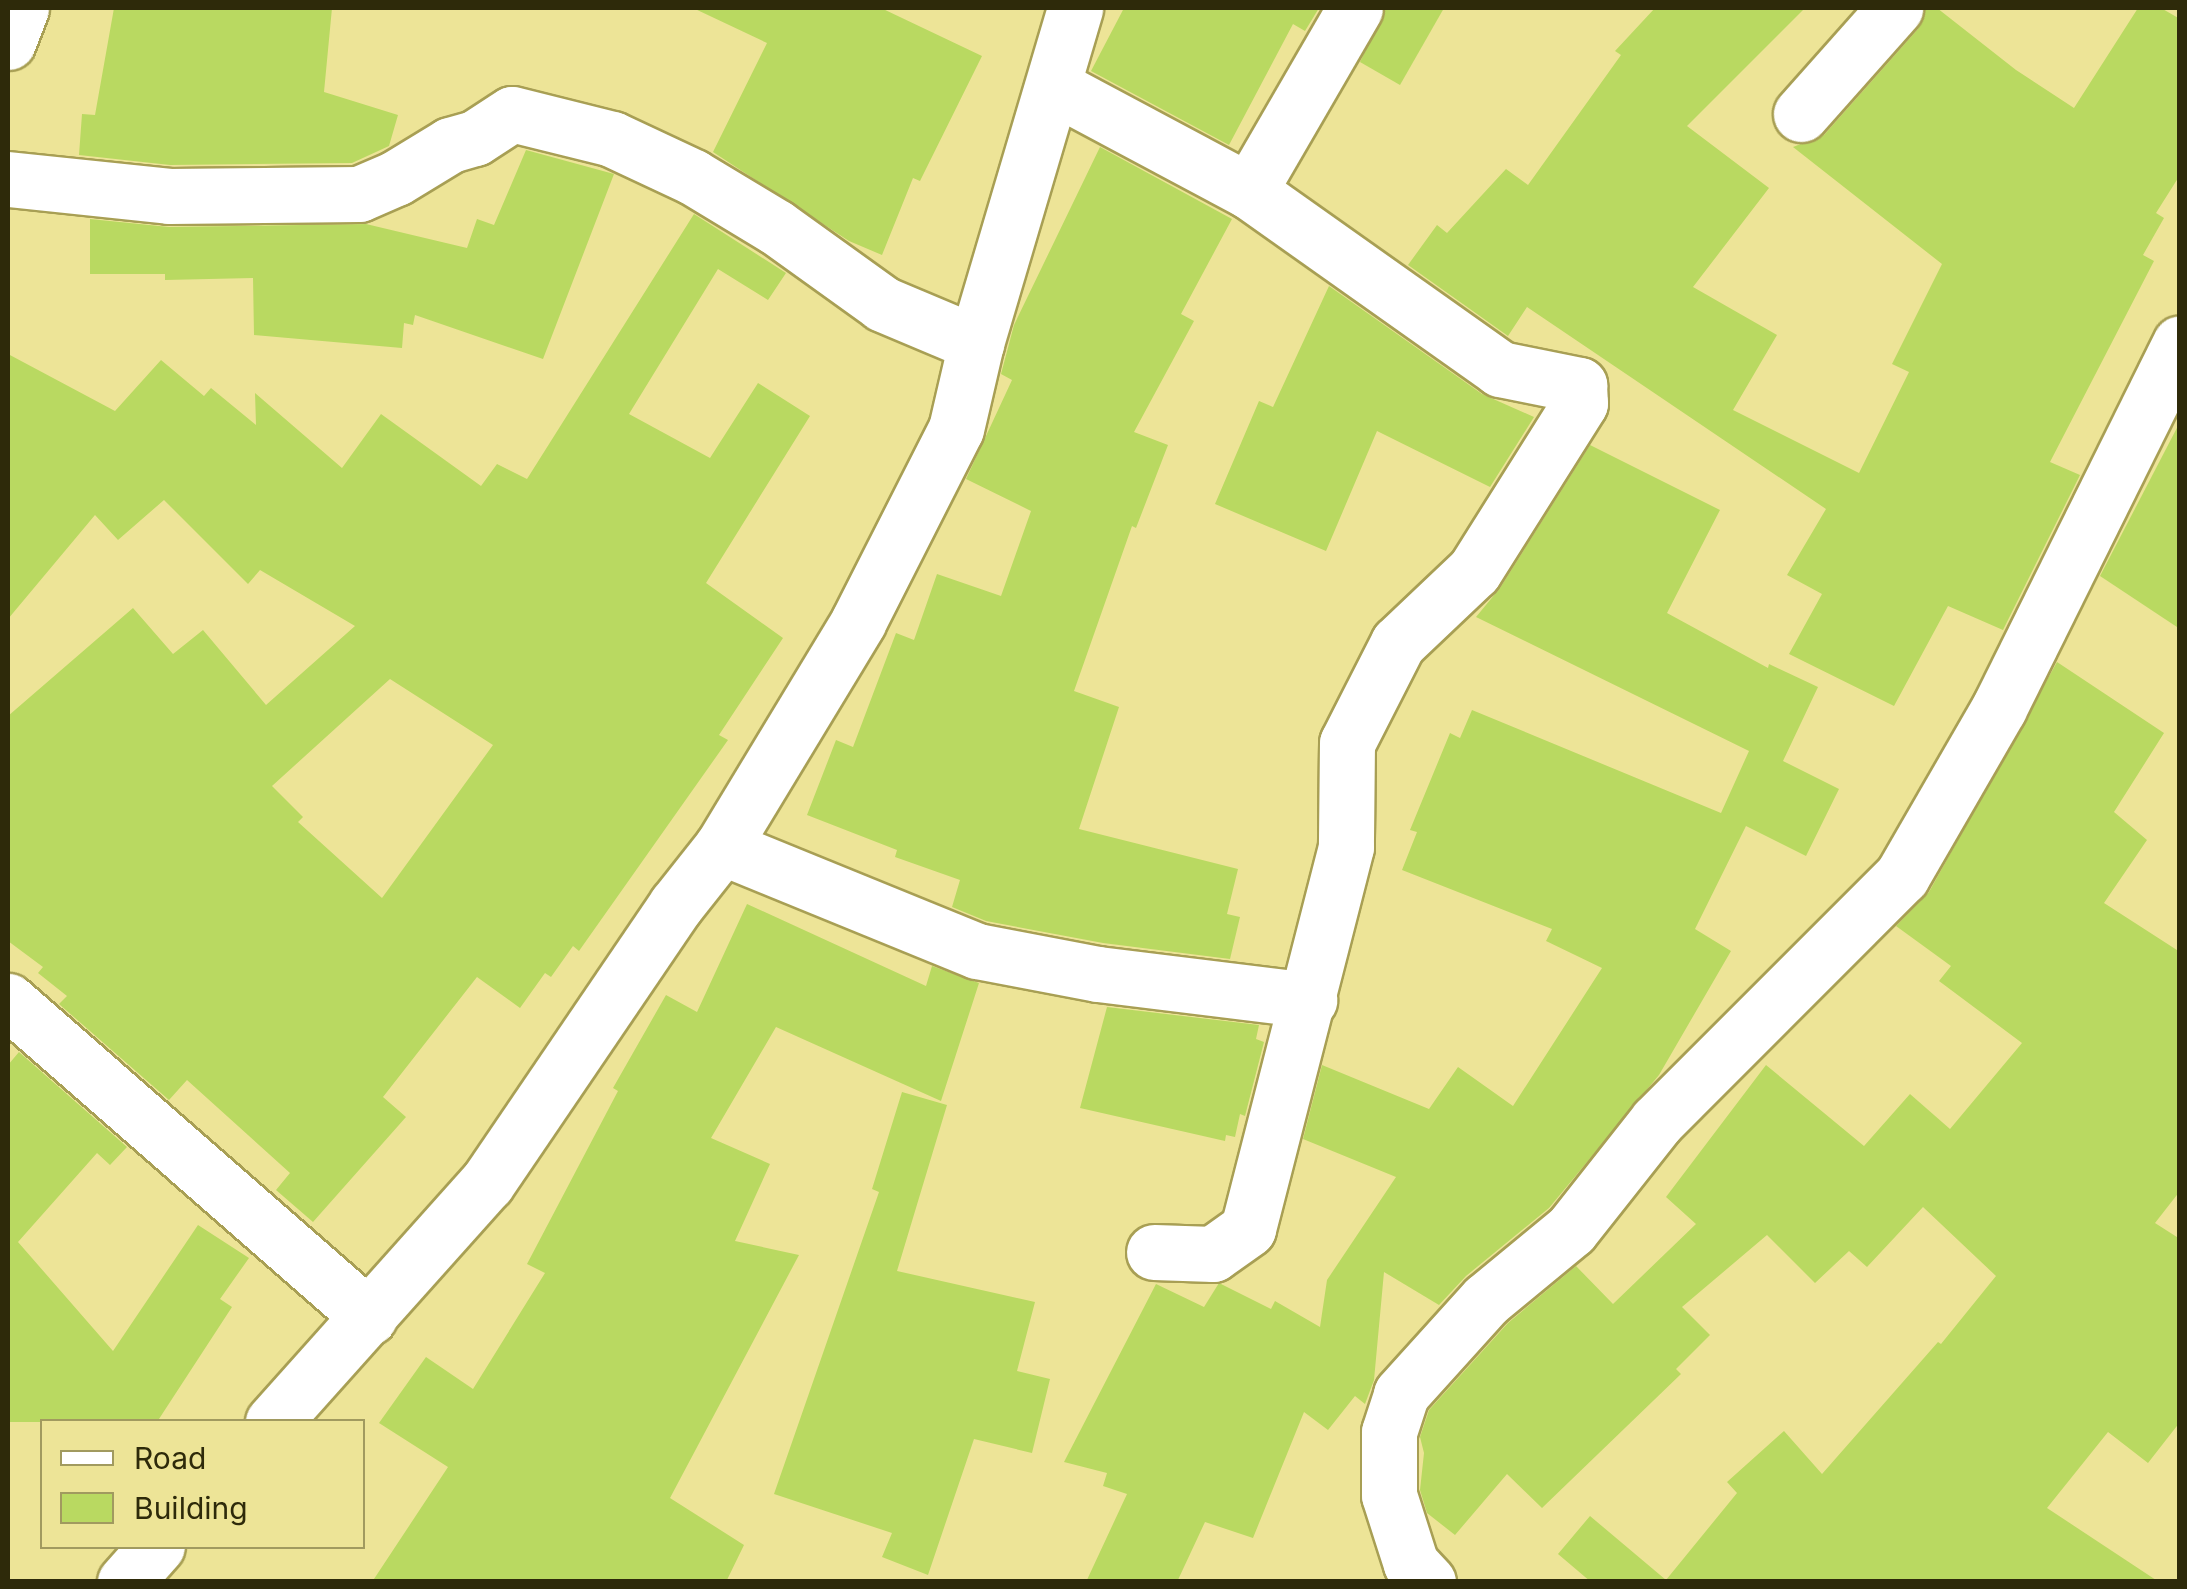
<!DOCTYPE html>
<style>
body{margin:0}
#map{position:relative;width:2187px;height:1589px;overflow:hidden;background:#ede497;font-family:Inter,sans-serif}
div>[style]{position:absolute}
.building>*{inset:0;background:#b9d961}
.roads{filter:drop-shadow(2px 0 #a89f54) drop-shadow(-2px 0 #a89f54) drop-shadow(0 2px #a89f54) drop-shadow(0 -2px #a89f54)}
.street>*{height:55px;margin:-27.5px;padding:0 27.5px;transform-origin:27.5px;border-radius:27.5px;background:#fff}
span{translate:-50% -50%;white-space:nowrap;text-align:center;line-height:1.15;-webkit-text-stroke:9px #ede497;paint-order:stroke}
.frame{position:absolute;inset:0;border:10px solid #2e2a0a;pointer-events:none}
.legend{position:absolute;left:40px;top:1419px;width:325px;height:130px;box-sizing:border-box;background:#ede497;border:2px solid #a19a5f;margin:0;padding:12px 18px;list-style:none;font-size:30px;color:#2e2a0a}
.legend li{display:flex;align-items:center;gap:20px;height:50px}
.legend b{width:50px;border:2px solid #a19a5f}
</style>
<div id="map">
<div class="building">
<i style="clip-path:polygon(114px 8px,332px 8px,324px 92px,398px 115px,389px 146px,352px 163px,170px 165px,79px 155px,82px 114px,95px 115px)"></i>
<i style="clip-path:polygon(693px 8px,881px 8px,982px 56px,920px 181px,913px 178px,882px 255px,849px 241px,713px 152px,767px 43px)"></i>
<i style="clip-path:polygon(1124px 8px,1319px 8px,1305px 31px,1293px 24px,1229px 145px,1091px 71px)"></i>
<i style="clip-path:polygon(1386px 8px,1444px 8px,1400px 85px,1360px 62px)"></i>
<i style="clip-path:polygon(1655px 8px,1805px 8px,1687px 126px,1769px 188px,1693px 287px,1777px 335px,1733px 410px,1859px 473px,1909px 372px,1892px 364px,1942px 264px,1793px 147px,1824px 135px,1918px 29px,1925px 8px,1937px 8px,2016px 70px,2074px 108px,2138px 8px,2161px 8px,2180px 19px,2180px 175px,2156px 213px,2164px 218px,2143px 255px,2154px 261px,2050px 462px,2080px 475px,2003px 630px,1948px 606px,1894px 706px,1789px 654px,1822px 594px,1787px 575px,1826px 509px,1527px 307px,1508px 336px,1408px 265px,1437px 225px,1447px 233px,1506px 169px,1528px 185px,1621px 55px,1615px 51px)"></i>
<i style="clip-path:polygon(1100px 147px,1232px 219px,1181px 314px,1194px 321px,1134px 432px,1168px 445px,1136px 528px,1132px 526px,1074px 691px,1119px 707px,1079px 829px,1238px 869px,1227px 914px,1240px 917px,1230px 959px,1103px 943px,986px 921px,952px 907px,960px 880px,895px 857px,897px 850px,807px 815px,836px 740px,853px 747px,896px 633px,914px 640px,937px 574px,1001px 596px,1031px 511px,966px 479px,1012px 380px,1001px 374px,1014px 325px)"></i>
<i style="clip-path:polygon(526px 150px,614px 174px,543px 359px,415px 315px,413px 325px,404px 323px,402px 348px,254px 335px,253px 278px,165px 280px,165px 274px,90px 274px,90px 219px,169px 227px,366px 224px,467px 248px,477px 219px,494px 225px)"></i>
<i style="clip-path:polygon(evenodd,694px 214px,786px 273px,768px 300px,718px 269px,629px 414px,710px 458px,758px 383px,810px 416px,706px 583px,783px 638px,719px 735px,728px 740px,579px 951px,573px 946px,551px 977px,545px 973px,520px 1008px,477px 977px,383px 1097px,406px 1117px,313px 1222px,276px 1190px,290px 1173px,187px 1080px,169px 1100px,59px 1004px,67px 996px,38px 973px,43px 967px,8px 941px,8px 716px,133px 608px,173px 654px,203px 630px,266px 705px,355px 626px,260px 570px,248px 584px,164px 500px,118px 540px,95px 515px,8px 619px,8px 354px,115px 411px,161px 360px,204px 396px,211px 388px,256px 425px,255px 393px,342px 468px,381px 414px,481px 486px,497px 464px,527px 479px,694px 214px,390px 679px,493px 745px,382px 898px,298px 822px,303px 817px,272px 786px,390px 679px)"></i>
<i style="clip-path:polygon(1329px 286px,1482px 394px,1534px 417px,1490px 487px,1377px 431px,1326px 551px,1215px 504px,1259px 401px,1273px 407px)"></i>
<i style="clip-path:polygon(2180px 422px,2180px 629px,2100px 576px)"></i>
<i style="clip-path:polygon(1590px 445px,1720px 510px,1667px 613px,1768px 668px,1769px 664px,1818px 687px,1783px 761px,1839px 789px,1806px 856px,1746px 826px,1695px 929px,1731px 951px,1659px 1075px,1549px 1208px,1466px 1276px,1439px 1305px,1384px 1272px,1374px 1380px,1365px 1404px,1355px 1396px,1328px 1430px,1304px 1412px,1253px 1538px,1205px 1522px,1177px 1582px,1086px 1582px,1127px 1494px,1103px 1486px,1107px 1473px,1064px 1462px,1156px 1284px,1204px 1307px,1219px 1283px,1271px 1309px,1275px 1301px,1320px 1327px,1327px 1280px,1396px 1177px,1303px 1139px,1322px 1065px,1429px 1109px,1458px 1067px,1513px 1106px,1602px 968px,1546px 941px,1552px 929px,1402px 870px,1417px 832px,1410px 830px,1450px 733px,1460px 738px,1472px 710px,1721px 813px,1749px 751px,1476px 617px,1500px 588px)"></i>
<i style="clip-path:polygon(2057px 662px,2164px 733px,2114px 812px,2147px 840px,2104px 903px,2180px 952px,2180px 1191px,2155px 1223px,2180px 1239px,2180px 1422px,2148px 1463px,2108px 1432px,2047px 1508px,2159px 1582px,1591px 1582px,1558px 1554px,1590px 1516px,1666px 1580px,1737px 1493px,1727px 1482px,1784px 1431px,1822px 1474px,1938px 1342px,1941px 1344px,1996px 1276px,1923px 1207px,1867px 1267px,1849px 1251px,1815px 1283px,1767px 1235px,1682px 1307px,1710px 1335px,1676px 1369px,1681px 1374px,1542px 1508px,1507px 1474px,1455px 1535px,1427px 1513px,1420px 1490px,1424px 1453px,1420px 1437px,1429px 1410px,1508px 1323px,1576px 1266px,1613px 1304px,1696px 1224px,1666px 1197px,1766px 1065px,1864px 1146px,1910px 1094px,1950px 1129px,2022px 1043px,1939px 981px,1951px 966px,1896px 926px,1929px 892px)"></i>
<i style="clip-path:polygon(747px 904px,926px 986px,932px 966px,979px 983px,941px 1101px,776px 1027px,711px 1138px,770px 1164px,735px 1241px,799px 1255px,670px 1498px,744px 1545px,726px 1582px,372px 1582px,448px 1467px,379px 1423px,426px 1357px,473px 1389px,545px 1273px,527px 1264px,618px 1091px,613px 1088px,666px 995px,697px 1012px)"></i>
<i style="clip-path:polygon(1107px 1007px,1259px 1025px,1256px 1039px,1264px 1042px,1245px 1116px,1240px 1114px,1235px 1137px,1226px 1135px,1225px 1141px,1080px 1108px)"></i>
<i style="clip-path:polygon(19px 1052px,127px 1147px,110px 1165px,97px 1153px,18px 1242px,113px 1351px,198px 1225px,249px 1258px,220px 1299px,232px 1307px,157px 1422px,8px 1422px,8px 1065px)"></i>
<i style="clip-path:polygon(902px 1092px,947px 1105px,897px 1271px,1035px 1302px,1017px 1371px,1050px 1379px,1032px 1453px,974px 1439px,928px 1575px,882px 1557px,892px 1533px,774px 1494px,879px 1192px,872px 1189px)"></i>
</div>
<div class="roads">
<div class="street">
<i style="left:8px;top:42px;width:36px;rotate:-69deg"></i>
<i style="left:1054px;top:87px;width:221px;rotate:28.1deg"></i>
<i style="left:1249px;top:191px;width:308px;rotate:35.3deg"></i>
<i style="left:1500px;top:369px;width:81px;rotate:11.4deg"></i>
<i style="left:1579px;top:385px;width:18px;rotate:87deg"></i>
<i style="left:1580px;top:403px;width:199px;rotate:122.2deg"></i>
<i style="left:1474px;top:571px;width:105px;rotate:136.5deg"></i>
<i style="left:1398px;top:643px;width:112px;rotate:117deg"></i>
<i style="left:1347px;top:743px;width:104px;rotate:90.6deg"></i>
<i style="left:1346px;top:847px;width:394px;rotate:104.4deg"></i>
<i style="left:1248px;top:1229px;width:43px;rotate:144.5deg"></i>
<i style="left:1213px;top:1254px;width:59px;rotate:-178.1deg"></i>
<i style="left:1801px;top:114px;width:142px;rotate:-48.4deg"></i>
<i style="left:8px;top:179px;width:162px;rotate:6deg"></i>
<i style="left:169px;top:196px;width:190px;rotate:-0.6deg"></i>
<i style="left:359px;top:194px;width:40px;rotate:-23.4deg"></i>
<i style="left:396px;top:178px;width:63px;rotate:-31.4deg"></i>
<i style="left:450px;top:145px;width:26px;rotate:-16deg"></i>
<i style="left:475px;top:138px;width:44px;rotate:-33deg"></i>
<i style="left:512px;top:114px;width:103px;rotate:14deg"></i>
<i style="left:612px;top:139px;width:89px;rotate:25.1deg"></i>
<i style="left:693px;top:177px;width:97px;rotate:31.1deg"></i>
<i style="left:776px;top:227px;width:132px;rotate:35.7deg"></i>
<i style="left:883px;top:304px;width:101px;rotate:22.8deg"></i>
<i style="left:1249px;top:191px;width:211px;rotate:-59.9deg"></i>
<i style="left:722px;top:847px;width:275px;rotate:22.2deg"></i>
<i style="left:977px;top:951px;width:123px;rotate:10.8deg"></i>
<i style="left:1098px;top:974px;width:213px;rotate:7deg"></i>
<i style="left:8px;top:1001px;width:480px;rotate:41.2deg"></i>
<i style="left:273px;top:1422px;width:321px;rotate:-48.2deg"></i>
<i style="left:487px;top:1183px;width:336px;rotate:-55.8deg"></i>
<i style="left:676px;top:905px;width:74px;rotate:-51.6deg"></i>
<i style="left:722px;top:847px;width:263px;rotate:-58.8deg"></i>
<i style="left:858px;top:622px;width:216px;rotate:-63.1deg"></i>
<i style="left:956px;top:429px;width:88px;rotate:-76.9deg"></i>
<i style="left:976px;top:343px;width:349px;rotate:-73.5deg"></i>
<i style="left:125px;top:1582px;width:48px;rotate:-48.4deg"></i>
<i style="left:1428px;top:1582px;width:25px;rotate:-133deg"></i>
<i style="left:1411px;top:1564px;width:72px;rotate:-107.7deg"></i>
<i style="left:1389px;top:1495px;width:63px;rotate:-90deg"></i>
<i style="left:1389px;top:1432px;width:40px;rotate:-72deg"></i>
<i style="left:1401px;top:1394px;width:127px;rotate:-47.9deg"></i>
<i style="left:1486px;top:1300px;width:110px;rotate:-39.5deg"></i>
<i style="left:1571px;top:1230px;width:139px;rotate:-51.7deg"></i>
<i style="left:1657px;top:1121px;width:346px;rotate:-45deg"></i>
<i style="left:1902px;top:876px;width:194px;rotate:-60deg"></i>
<i style="left:1999px;top:708px;width:407px;rotate:-63.6deg"></i>
</div>
</div>
<div class="frame"></div>
<ul class="legend">
<li><b style="height:12px;background:#fff"></b>Road</li>
<li><b style="height:28px;background:#b9d961"></b>Building</li>
</ul>
</div>
